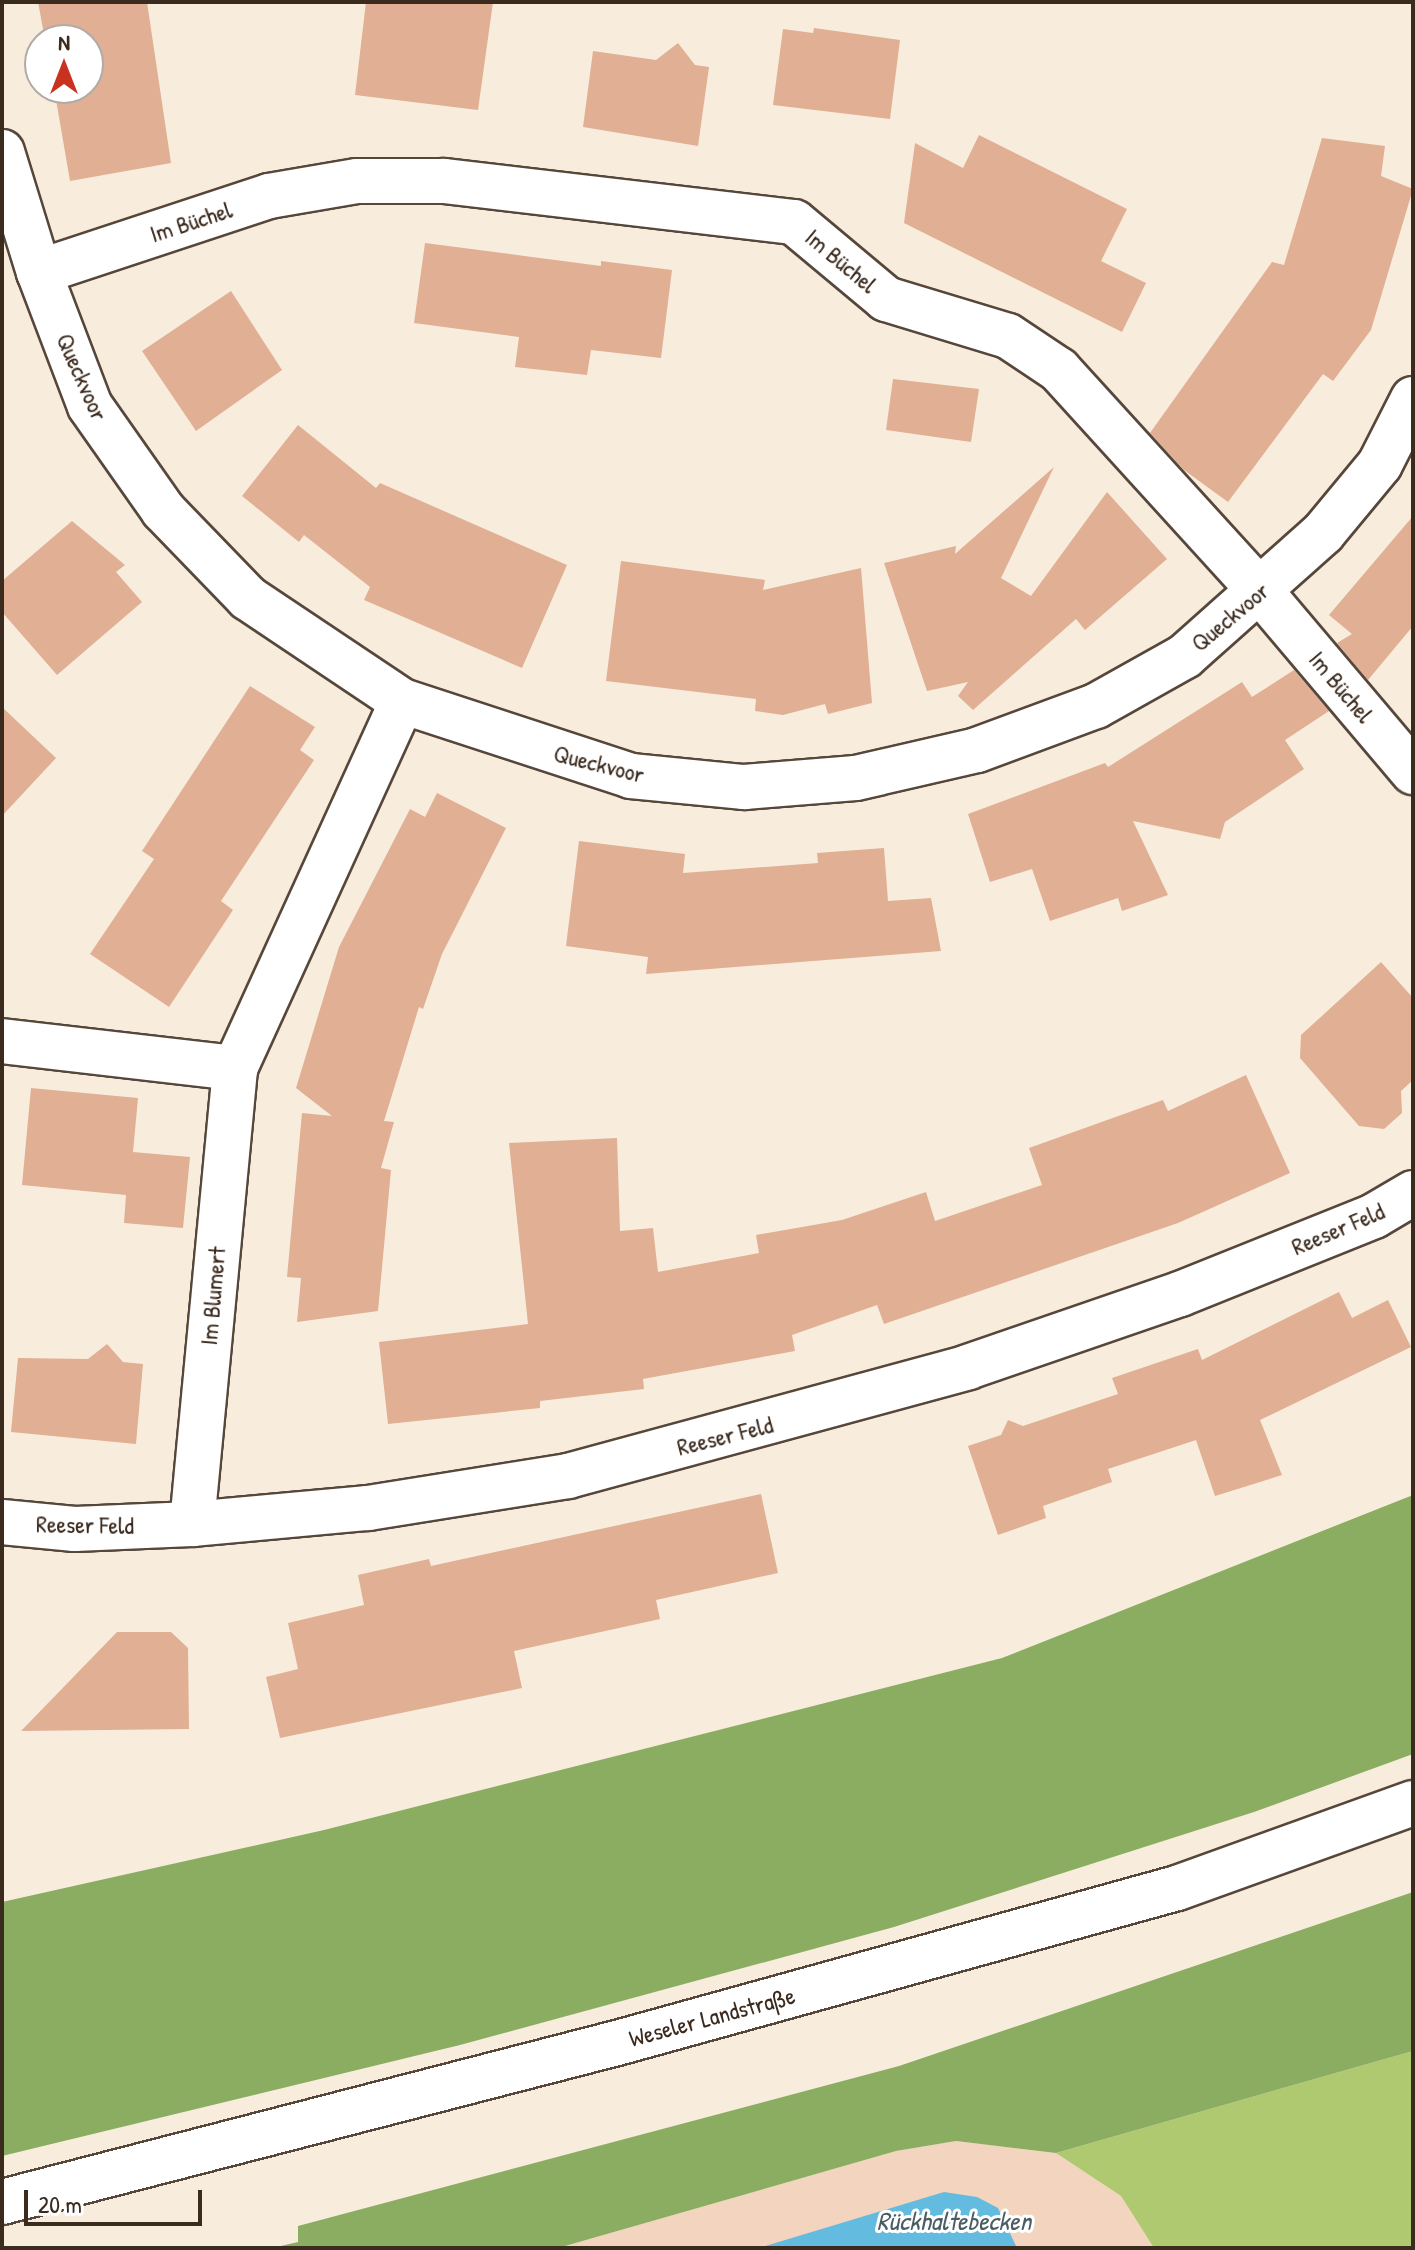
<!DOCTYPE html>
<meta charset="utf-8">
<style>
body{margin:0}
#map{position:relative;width:1415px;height:2250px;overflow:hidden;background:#f8eddd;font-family:"Patrick Hand",sans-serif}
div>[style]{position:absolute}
.built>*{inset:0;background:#f3d4bf}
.green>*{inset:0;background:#afc970}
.forest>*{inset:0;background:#8bad62}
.water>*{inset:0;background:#63bbe0}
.building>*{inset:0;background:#e0af94}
.roads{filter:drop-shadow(2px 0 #57473b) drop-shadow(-2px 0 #57473b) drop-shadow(0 2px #57473b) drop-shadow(0 -2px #57473b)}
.minor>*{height:44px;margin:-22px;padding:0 22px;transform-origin:22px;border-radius:22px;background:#fff}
.secondary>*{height:44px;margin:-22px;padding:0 22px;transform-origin:22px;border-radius:22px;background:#fff}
span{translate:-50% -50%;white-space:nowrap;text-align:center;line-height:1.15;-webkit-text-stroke:6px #fff;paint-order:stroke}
.street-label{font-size:24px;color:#3b2a1e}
.water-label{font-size:26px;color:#495d62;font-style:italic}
.frame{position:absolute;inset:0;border:4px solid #3b2a1e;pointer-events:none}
.north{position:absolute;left:24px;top:24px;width:80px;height:80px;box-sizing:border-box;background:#fff;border:2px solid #b1aaa5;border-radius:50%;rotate:0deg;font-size:22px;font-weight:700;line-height:32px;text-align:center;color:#3b2a1e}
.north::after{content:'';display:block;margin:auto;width:28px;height:36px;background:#c8321e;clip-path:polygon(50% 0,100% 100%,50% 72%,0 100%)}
.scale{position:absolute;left:24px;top:2190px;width:178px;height:36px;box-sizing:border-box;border:4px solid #3b2a1e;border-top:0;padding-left:10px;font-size:24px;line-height:28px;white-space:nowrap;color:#3b2a1e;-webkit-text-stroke:6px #fff;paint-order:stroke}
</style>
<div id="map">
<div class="built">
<i style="clip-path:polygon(956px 2141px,1056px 2153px,1121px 2196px,1154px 2248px,558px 2248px,896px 2151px)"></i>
</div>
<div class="green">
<i style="clip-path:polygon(1413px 2051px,1413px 2248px,1154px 2248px,1121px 2196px,1056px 2153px)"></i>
</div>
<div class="forest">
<i style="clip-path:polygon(1413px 1495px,1413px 1754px,1254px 1812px,894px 1927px,460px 2045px,2px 2156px,2px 1902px,324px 1830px,1002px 1658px)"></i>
<i style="clip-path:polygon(1413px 1892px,1413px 2051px,1056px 2153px,956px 2141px,896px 2151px,558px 2248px,272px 2248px,298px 2242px,298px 2226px,899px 2066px)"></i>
</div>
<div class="water">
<i style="clip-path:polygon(944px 2192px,977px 2197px,998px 2208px,1017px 2248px,759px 2248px)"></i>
</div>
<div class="building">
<i style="clip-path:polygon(38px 2px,147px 2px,171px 163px,70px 181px,54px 88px,88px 88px,88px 40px,45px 40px)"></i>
<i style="clip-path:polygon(366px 2px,493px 2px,478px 110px,355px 95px)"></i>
<i style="clip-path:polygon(814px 28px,900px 40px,890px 119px,773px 105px,783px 29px,813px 33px)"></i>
<i style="clip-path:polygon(678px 43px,695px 65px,709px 67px,698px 146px,583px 127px,593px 51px,656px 60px)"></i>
<i style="clip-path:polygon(979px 135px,1127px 209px,1101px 261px,1146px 283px,1122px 332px,904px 223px,915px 143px,963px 168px)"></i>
<i style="clip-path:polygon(1322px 138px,1385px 146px,1381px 176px,1413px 189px,1371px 330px,1333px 381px,1323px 374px,1228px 502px,1184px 470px,1150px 433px,1272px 262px,1284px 265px)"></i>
<i style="clip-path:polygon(425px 243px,601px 266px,601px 261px,672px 270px,661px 358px,591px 350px,587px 375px,515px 367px,519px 337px,414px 323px)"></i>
<i style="clip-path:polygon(231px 291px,282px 370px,196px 431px,142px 351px)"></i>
<i style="clip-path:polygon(893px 379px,979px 389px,971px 442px,886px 430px)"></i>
<i style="clip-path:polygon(298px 425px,376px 488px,380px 483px,567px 565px,522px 668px,364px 600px,370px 587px,304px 535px,299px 542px,242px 496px)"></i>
<i style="clip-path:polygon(1054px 467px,1001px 578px,1031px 596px,1107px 492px,1167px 559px,1085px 630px,1076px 619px,973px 710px,958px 696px,968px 682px,927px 691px,884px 563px,956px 546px,955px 554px)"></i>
<i style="clip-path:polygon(1413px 516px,1413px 626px,1368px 680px,1337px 643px,1352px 634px,1329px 615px)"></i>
<i style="clip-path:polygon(72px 521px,125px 565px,116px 572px,142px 602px,57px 675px,2px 612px,2px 581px)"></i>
<i style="clip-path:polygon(621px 561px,765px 580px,763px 590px,861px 568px,872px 703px,828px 714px,825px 704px,783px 715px,755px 711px,756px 699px,606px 681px)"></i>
<i style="clip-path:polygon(1294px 670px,1329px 711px,1285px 740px,1304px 769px,1225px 822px,1220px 839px,1133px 821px,1168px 895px,1122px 911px,1118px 898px,1050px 921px,1032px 869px,990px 882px,968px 814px,1105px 763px,1108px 767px,1242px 682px,1252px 697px)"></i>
<i style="clip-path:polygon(250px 686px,315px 727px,300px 750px,314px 760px,221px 901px,233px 910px,169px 1007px,90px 954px,154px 859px,142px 851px)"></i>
<i style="clip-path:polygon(2px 707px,56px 758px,2px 816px)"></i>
<i style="clip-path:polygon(437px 793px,506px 828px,442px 954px,423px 1009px,419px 1007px,384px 1121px,394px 1122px,381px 1168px,391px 1170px,378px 1311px,297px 1322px,301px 1278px,287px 1277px,302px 1113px,332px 1116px,296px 1088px,339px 947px,410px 809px,425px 817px)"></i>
<i style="clip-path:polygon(579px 841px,685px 854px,683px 873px,818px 863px,817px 853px,884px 848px,888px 901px,931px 898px,941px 951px,646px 974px,648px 957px,566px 946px)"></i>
<i style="clip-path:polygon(1381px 962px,1413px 998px,1413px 1080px,1401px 1091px,1402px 1113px,1384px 1129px,1359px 1126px,1300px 1058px,1301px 1035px)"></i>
<i style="clip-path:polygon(1246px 1075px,1290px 1173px,1178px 1223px,884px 1324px,877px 1305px,792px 1335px,795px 1351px,643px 1379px,644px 1389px,540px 1401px,540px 1408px,388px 1424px,379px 1342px,528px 1324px,509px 1143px,617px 1138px,620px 1231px,653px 1228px,658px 1272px,759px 1253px,756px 1235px,842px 1220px,926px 1192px,935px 1221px,1042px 1185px,1029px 1148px,1163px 1100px,1168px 1111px)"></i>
<i style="clip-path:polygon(31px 1088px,138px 1098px,133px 1152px,190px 1157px,183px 1228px,124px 1223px,126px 1195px,22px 1185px)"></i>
<i style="clip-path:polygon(1339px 1292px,1352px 1318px,1388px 1300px,1411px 1347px,1260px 1420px,1282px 1475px,1215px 1496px,1196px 1440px,1108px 1469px,1112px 1482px,1043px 1506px,1046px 1518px,998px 1535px,968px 1446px,1001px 1435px,1008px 1420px,1023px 1426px,1118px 1394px,1112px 1378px,1198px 1349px,1202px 1360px)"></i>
<i style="clip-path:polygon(107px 1344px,123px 1362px,143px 1364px,136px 1444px,11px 1432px,18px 1358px,88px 1359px)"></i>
<i style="clip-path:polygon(761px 1494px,778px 1573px,656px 1600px,660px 1619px,514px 1651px,522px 1688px,280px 1738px,266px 1677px,298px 1669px,288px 1623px,364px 1605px,358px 1575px,429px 1559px,431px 1566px)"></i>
<i style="clip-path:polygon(117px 1632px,171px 1632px,188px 1648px,189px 1729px,21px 1731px)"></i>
</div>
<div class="roads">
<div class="minor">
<i style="left:2px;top:152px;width:126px;rotate:72.9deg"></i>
<i style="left:39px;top:272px;width:143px;rotate:69.2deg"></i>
<i style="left:90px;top:406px;width:127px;rotate:54.9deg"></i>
<i style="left:163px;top:510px;width:122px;rotate:46deg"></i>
<i style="left:248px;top:598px;width:185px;rotate:33.8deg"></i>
<i style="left:402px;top:701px;width:241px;rotate:18.1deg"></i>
<i style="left:631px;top:776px;width:114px;rotate:5.6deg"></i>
<i style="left:744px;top:787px;width:112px;rotate:-4.6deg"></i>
<i style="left:856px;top:778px;width:124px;rotate:-13deg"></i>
<i style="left:977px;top:750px;width:127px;rotate:-20.3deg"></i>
<i style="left:1096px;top:706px;width:102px;rotate:-29.3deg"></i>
<i style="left:1185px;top:656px;width:185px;rotate:-41.7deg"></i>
<i style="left:1323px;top:533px;width:89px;rotate:-50.4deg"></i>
<i style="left:1380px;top:464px;width:73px;rotate:-63.1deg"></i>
<i style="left:39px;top:272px;width:242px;rotate:-18.3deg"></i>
<i style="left:269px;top:196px;width:89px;rotate:-9.7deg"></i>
<i style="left:357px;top:181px;width:87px"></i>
<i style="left:444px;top:181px;width:352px;rotate:6.7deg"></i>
<i style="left:794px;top:222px;width:120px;rotate:39.9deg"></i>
<i style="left:886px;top:299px;width:127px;rotate:16.9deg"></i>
<i style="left:1008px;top:336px;width:61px;rotate:33.7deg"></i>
<i style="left:1059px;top:370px;width:300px;rotate:47.7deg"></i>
<i style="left:1261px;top:592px;width:236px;rotate:49.8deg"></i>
<i style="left:2px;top:1041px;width:235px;rotate:6.6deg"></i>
<i style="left:2px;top:1522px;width:73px;rotate:5.5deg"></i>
<i style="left:75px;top:1529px;width:117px;rotate:-2.4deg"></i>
<i style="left:192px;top:1524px;width:177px;rotate:-5.2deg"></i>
<i style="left:368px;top:1508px;width:203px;rotate:-9.1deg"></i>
<i style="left:568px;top:1476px;width:415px;rotate:-15.2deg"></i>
<i style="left:968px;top:1367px;width:224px;rotate:-19deg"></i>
<i style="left:1180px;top:1294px;width:209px;rotate:-21.9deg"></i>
<i style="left:1374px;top:1216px;width:45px;rotate:-30.5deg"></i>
<i style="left:192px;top:1524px;width:458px;rotate:-84.6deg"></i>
<i style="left:235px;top:1068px;width:403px;rotate:-65.5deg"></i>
</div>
<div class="secondary">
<i style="left:2px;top:2202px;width:635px;rotate:-14.5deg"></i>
<i style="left:617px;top:2043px;width:581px;rotate:-15.47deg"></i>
<i style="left:1177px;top:1888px;width:251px;rotate:-19.8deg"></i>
</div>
</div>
<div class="street-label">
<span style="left:191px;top:222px;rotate:-18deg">Im Büchel</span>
<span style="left:841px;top:261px;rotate:40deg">Im Büchel</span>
<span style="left:82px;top:377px;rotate:66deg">Queckvoor</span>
<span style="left:1230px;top:617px;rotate:-40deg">Queckvoor</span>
<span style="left:1341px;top:687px;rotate:50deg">Im Büchel</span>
<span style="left:599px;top:764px;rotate:14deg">Queckvoor</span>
<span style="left:1338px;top:1229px;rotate:-23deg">Reeser Feld</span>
<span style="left:213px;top:1296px;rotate:-85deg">Im Blumert</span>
<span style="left:725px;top:1436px;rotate:-14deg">Reeser Feld</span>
<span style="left:85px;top:1525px;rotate:1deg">Reeser Feld</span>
<span style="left:712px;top:2017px;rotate:-15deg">Weseler Landstraße</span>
</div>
<div class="water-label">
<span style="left:954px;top:2221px">Rückhaltebecken</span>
</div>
<div class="frame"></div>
<div class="north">N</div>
<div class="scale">20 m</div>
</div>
